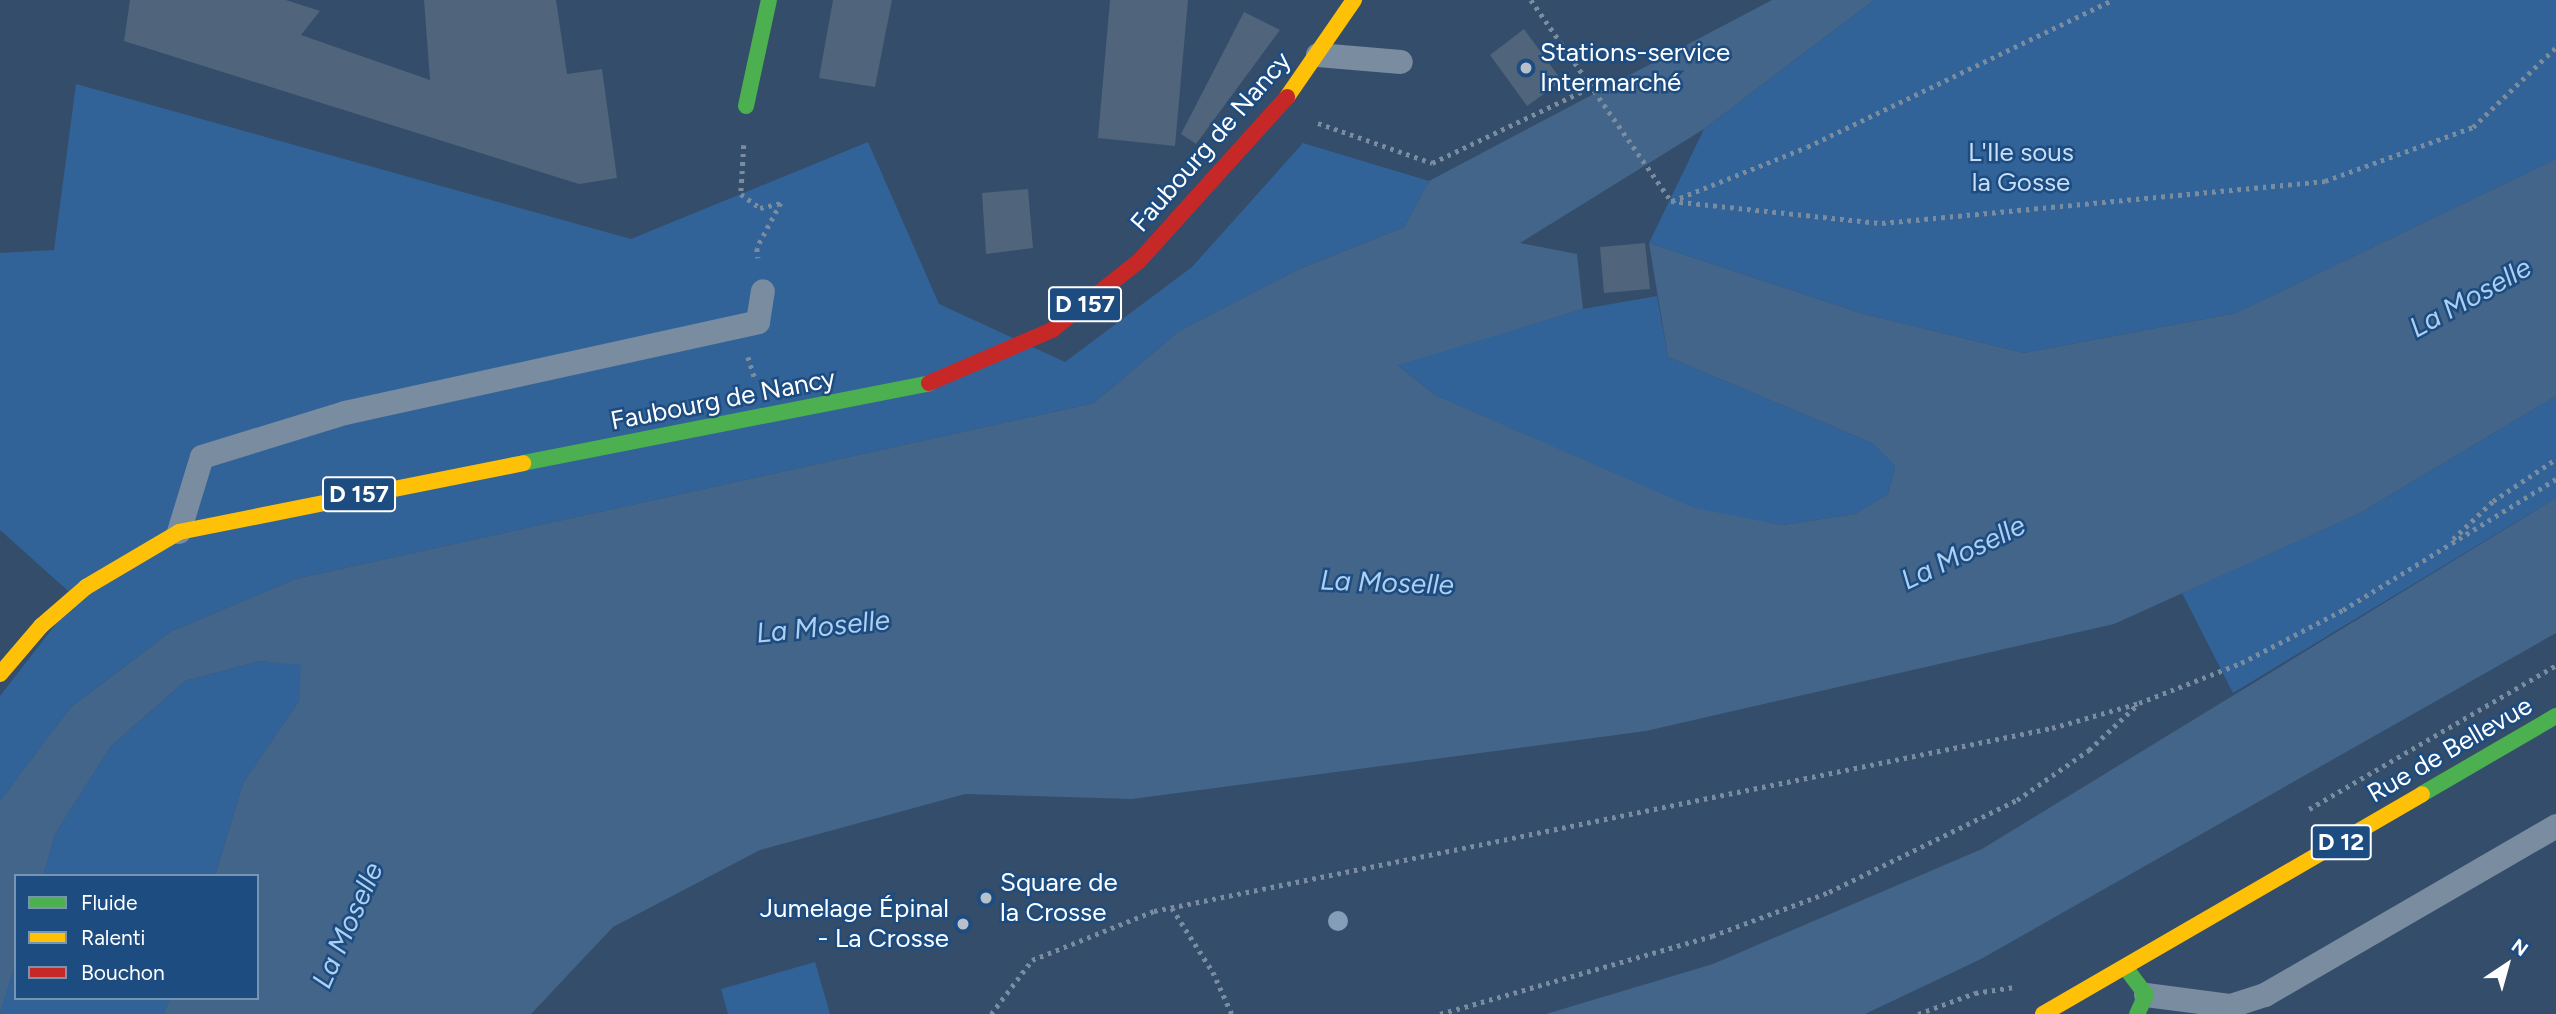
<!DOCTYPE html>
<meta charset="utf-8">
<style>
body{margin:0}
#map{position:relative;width:2556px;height:1014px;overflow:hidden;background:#344d6a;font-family:Figtree,sans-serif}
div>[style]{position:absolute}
.green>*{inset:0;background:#316398}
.water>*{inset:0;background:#43658a}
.building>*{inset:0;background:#50647b}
.path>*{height:4.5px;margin-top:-2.25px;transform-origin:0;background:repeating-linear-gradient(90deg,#7a8ca0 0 3.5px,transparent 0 8.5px)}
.lane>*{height:24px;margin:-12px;padding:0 12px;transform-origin:12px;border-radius:12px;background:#7a8ca0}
.fast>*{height:16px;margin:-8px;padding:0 8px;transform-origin:8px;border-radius:8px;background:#4caf50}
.slow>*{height:16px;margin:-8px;padding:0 8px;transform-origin:8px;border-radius:8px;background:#ffc107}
.jam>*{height:16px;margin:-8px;padding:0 8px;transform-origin:8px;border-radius:8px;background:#c62828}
.trees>*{width:20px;height:20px;margin:-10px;border-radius:50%;background:#849db8}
.dots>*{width:19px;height:19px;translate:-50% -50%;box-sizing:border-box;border:4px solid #1d4c81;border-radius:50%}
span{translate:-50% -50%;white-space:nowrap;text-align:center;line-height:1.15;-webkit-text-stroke:5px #1d4c81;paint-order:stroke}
.shield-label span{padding:2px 5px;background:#1d4c81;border:2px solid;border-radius:5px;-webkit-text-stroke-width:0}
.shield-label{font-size:24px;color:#fff;font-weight:700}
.poi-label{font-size:26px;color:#fff}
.left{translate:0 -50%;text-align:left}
.right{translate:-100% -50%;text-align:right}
.street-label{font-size:26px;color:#fff}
.park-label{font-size:26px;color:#c6def7}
.water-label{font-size:28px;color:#adcff1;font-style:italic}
.legend{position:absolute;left:14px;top:874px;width:245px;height:126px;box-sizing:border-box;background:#1d4c81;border:2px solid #7794b3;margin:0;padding:9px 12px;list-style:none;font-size:21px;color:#fff}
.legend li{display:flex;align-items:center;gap:14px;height:35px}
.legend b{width:35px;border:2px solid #7794b3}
.north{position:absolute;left:2472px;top:930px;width:70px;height:70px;-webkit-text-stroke:5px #1d4c81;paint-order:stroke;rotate:36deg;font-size:19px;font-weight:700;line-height:28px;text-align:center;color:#fff}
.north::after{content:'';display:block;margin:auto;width:24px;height:32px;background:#fff;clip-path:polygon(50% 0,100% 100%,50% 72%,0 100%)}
</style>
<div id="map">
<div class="green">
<i style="clip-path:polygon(1874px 0,2556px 0,2556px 159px,2236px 313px,2024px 353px,1860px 313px,1649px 243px,1704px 129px)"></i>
<i style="clip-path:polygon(76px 84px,631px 239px,868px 142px,939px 304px,1065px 362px,1192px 267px,1303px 143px,1429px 181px,1404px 227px,1299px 269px,1179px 331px,1094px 403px,295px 579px,170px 632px,70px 708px,0 801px,0 696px,76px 598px,0 530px,0 253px,54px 250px)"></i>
<i style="clip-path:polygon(1657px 296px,1668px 357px,1872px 443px,1895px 466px,1888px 494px,1855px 514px,1783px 525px,1694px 509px,1435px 395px,1397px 364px,1583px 309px)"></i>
<i style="clip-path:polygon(2556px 396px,2556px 498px,2233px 693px,2182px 593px,2360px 513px)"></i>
<i style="clip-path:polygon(260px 661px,302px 664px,299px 701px,243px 783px,215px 876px,43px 876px,55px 834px,111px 746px,185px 681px)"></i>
<i style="clip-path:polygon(815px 962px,830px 1014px,728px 1014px,721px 989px)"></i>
<i style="clip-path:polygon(16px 963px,16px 998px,170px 998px,164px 1014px,0 1014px)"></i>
</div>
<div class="water">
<i style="clip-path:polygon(1772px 0,1874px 0,1704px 129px,1520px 243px,1577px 254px,1583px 309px,1398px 365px,1435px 395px,1694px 508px,1783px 525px,1855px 514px,1888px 494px,1895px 466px,1872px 443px,1668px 357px,1649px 243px,1860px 313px,2024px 353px,2236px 313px,2556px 159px,2556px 396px,2360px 513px,2114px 624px,1646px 731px,1132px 799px,965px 794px,760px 850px,613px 927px,531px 1014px,164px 1014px,170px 998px,257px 998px,257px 876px,215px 876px,243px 783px,299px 701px,301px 665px,260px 661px,185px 681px,111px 746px,55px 834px,43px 876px,16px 876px,16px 963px,0 1014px,0 801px,70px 708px,170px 632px,295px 579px,1094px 403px,1179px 331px,1299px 269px,1404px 227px,1429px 181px)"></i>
<i style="clip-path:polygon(2556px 498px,2556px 633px,1981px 959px,1865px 1014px,1546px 1014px,1713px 964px,1982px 849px)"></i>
</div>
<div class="building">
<i style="clip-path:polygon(130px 0,286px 0,320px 11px,301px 35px,430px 80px,424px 0,556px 0,567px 74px,602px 69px,617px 178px,579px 184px,124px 41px)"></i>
<i style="clip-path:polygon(833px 0,892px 0,875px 87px,819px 78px)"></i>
<i style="clip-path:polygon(1110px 0,1188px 0,1175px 146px,1098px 138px)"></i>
<i style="clip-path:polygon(1244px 12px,1280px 30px,1196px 144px,1181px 134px)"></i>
<i style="clip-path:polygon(1524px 29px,1562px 81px,1527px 106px,1490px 55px)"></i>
<i style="clip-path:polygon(1028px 189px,1033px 248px,986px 254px,982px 193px)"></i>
<i style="clip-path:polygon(1645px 243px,1650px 289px,1604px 293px,1600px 247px)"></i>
</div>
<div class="path">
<i style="left:1531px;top:0;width:245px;rotate:55.1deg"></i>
<i style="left:1671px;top:201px;width:212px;rotate:6deg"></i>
<i style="left:1882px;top:223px;width:445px;rotate:-5.4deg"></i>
<i style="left:2325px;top:181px;width:158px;rotate:-20deg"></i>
<i style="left:2473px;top:127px;width:115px;rotate:-43.9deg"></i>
<i style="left:1318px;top:123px;width:121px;rotate:19.3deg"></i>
<i style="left:1432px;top:163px;width:176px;rotate:-25.5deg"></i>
<i style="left:744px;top:145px;width:49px;rotate:93.5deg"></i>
<i style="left:741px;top:194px;width:24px;rotate:36deg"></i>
<i style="left:760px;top:208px;width:22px;rotate:-13deg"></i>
<i style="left:781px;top:203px;width:51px;rotate:118.1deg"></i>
<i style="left:757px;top:248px;width:10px;rotate:84deg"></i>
<i style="left:1672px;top:201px;width:145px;rotate:-21.8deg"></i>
<i style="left:1807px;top:147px;width:339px;rotate:-25.7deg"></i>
<i style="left:748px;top:357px;width:23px;rotate:72deg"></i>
<i style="left:2453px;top:539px;width:55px;rotate:-43.5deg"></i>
<i style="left:2493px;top:501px;width:76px;rotate:-33.7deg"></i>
<i style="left:2309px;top:809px;width:286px;rotate:-30.2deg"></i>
<i style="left:1172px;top:908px;width:76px;rotate:57.4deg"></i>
<i style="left:1213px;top:972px;width:46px;rotate:65.7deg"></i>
<i style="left:991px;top:1014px;width:68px;rotate:-52.8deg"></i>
<i style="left:1032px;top:960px;width:131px;rotate:-21.9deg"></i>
<i style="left:1154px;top:911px;width:916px;rotate:-11.52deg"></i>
<i style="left:2052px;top:728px;width:91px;rotate:-16deg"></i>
<i style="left:2139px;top:703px;width:110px;rotate:-21.4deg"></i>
<i style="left:2241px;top:663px;width:115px;rotate:-27.5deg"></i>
<i style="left:2343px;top:610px;width:250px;rotate:-31.6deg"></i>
<i style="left:1440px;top:1014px;width:283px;rotate:-16deg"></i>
<i style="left:1712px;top:936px;width:125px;rotate:-20.6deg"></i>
<i style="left:1829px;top:892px;width:209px;rotate:-26.1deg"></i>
<i style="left:2017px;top:800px;width:88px;rotate:-34.8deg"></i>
<i style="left:2089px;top:750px;width:67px;rotate:-43.2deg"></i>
<i style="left:1918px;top:1014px;width:61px;rotate:-20.2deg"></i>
<i style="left:1975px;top:993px;width:40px;rotate:-8.5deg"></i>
</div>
<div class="lane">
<i style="left:1318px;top:55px;width:83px;rotate:4.8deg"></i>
<i style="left:179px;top:532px;width:78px;rotate:-73deg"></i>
<i style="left:202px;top:457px;width:150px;rotate:-17.1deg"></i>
<i style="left:345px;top:413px;width:423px;rotate:-12.4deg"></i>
<i style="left:758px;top:322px;width:31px;rotate:-81deg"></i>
<i style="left:2146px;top:995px;width:86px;rotate:7.4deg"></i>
<i style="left:2231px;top:1006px;width:36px;rotate:-18deg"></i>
<i style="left:2265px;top:995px;width:337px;rotate:-30.1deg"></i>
</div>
<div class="fast">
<i style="left:746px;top:106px;width:108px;rotate:-77.8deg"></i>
<i style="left:523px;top:463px;width:414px;rotate:-11.1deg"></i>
<i style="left:2422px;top:794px;width:155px;rotate:-30.2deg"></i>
<i style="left:2125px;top:967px;width:35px;rotate:53deg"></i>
<i style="left:2146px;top:995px;width:21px;rotate:115deg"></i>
</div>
<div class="slow">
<i style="left:1287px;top:97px;width:118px;rotate:-55.4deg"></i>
<i style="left:0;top:674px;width:63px;rotate:-49.5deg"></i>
<i style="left:41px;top:626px;width:60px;rotate:-40.9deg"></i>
<i style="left:86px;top:587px;width:108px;rotate:-30.6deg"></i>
<i style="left:179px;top:532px;width:351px;rotate:-11.3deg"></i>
<i style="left:2043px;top:1014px;width:438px;rotate:-30.1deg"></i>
</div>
<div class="jam">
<i style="left:929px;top:383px;width:134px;rotate:-23.3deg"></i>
<i style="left:1052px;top:330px;width:111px;rotate:-38.4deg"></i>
<i style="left:1139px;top:261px;width:221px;rotate:-47.9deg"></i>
</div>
<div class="trees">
<i style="left:1338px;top:921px"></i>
</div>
<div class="dots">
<i style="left:1526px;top:68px;background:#b8c1cb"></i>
<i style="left:986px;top:898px;background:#b8c1cb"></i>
<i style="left:963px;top:924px;background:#b8c1cb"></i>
</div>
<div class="shield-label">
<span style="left:1085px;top:304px">D 157</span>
<span style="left:359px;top:494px">D 157</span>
<span style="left:2341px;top:842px">D 12</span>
</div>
<div class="poi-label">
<span class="left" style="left:1540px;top:68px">Stations-service<br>Intermarché</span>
<span class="left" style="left:1000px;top:898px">Square de<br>la Crosse</span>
<span class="right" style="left:949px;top:924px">Jumelage Épinal<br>- La Crosse</span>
</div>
<div class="street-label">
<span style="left:1211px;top:142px;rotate:-49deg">Faubourg de Nancy</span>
<span style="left:723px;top:400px;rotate:-11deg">Faubourg de Nancy</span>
<span style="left:2450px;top:750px;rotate:-30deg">Rue de Bellevue</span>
</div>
<div class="park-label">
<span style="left:2021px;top:168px">L'Ile sous<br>la Gosse</span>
</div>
<div class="water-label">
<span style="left:2470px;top:297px;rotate:-29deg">La Moselle</span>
<span style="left:1963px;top:552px;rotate:-26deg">La Moselle</span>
<span style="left:1387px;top:582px;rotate:2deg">La Moselle</span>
<span style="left:823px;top:626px;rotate:-6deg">La Moselle</span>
<span style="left:347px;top:925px;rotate:-66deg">La Moselle</span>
</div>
<ul class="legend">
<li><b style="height:9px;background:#4caf50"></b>Fluide</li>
<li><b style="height:9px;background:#ffc107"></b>Ralenti</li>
<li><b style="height:9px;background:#c62828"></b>Bouchon</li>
</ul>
<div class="north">N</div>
</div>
